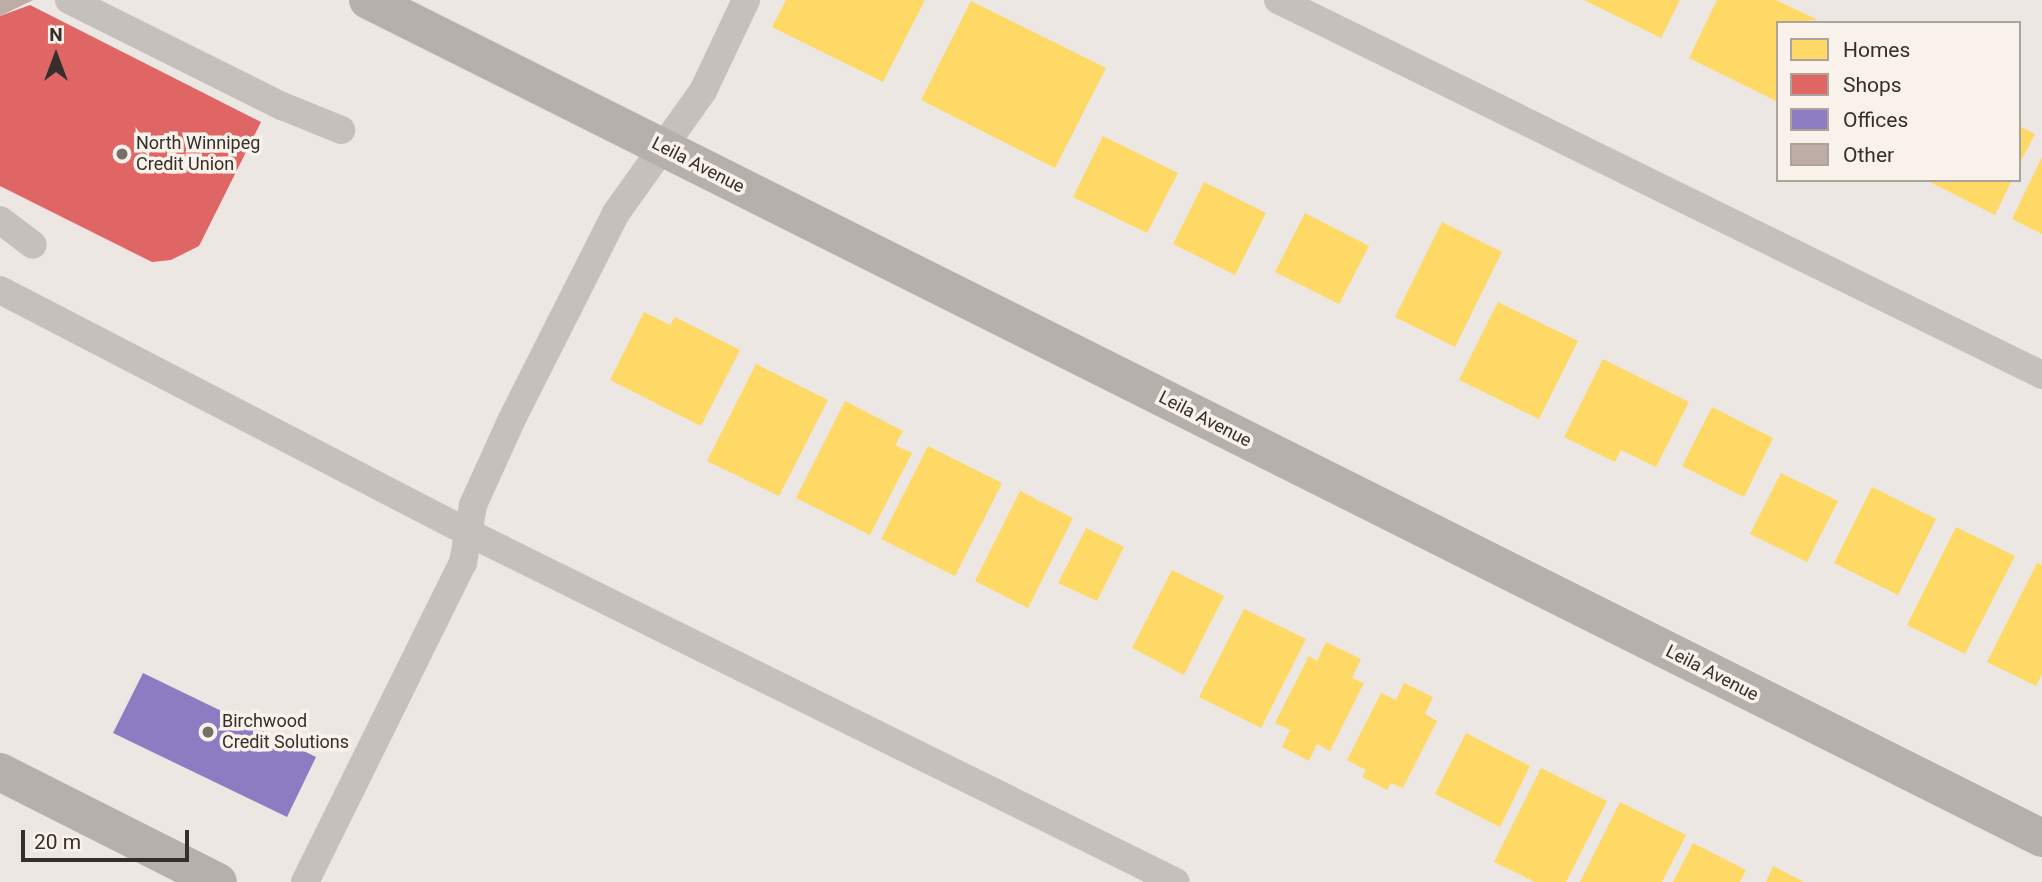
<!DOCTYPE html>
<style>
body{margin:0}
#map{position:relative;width:2042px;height:882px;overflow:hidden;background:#ece7e2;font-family:Roboto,sans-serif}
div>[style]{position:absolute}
.homes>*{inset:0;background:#ffd966}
.shops>*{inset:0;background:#e06666}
.offices>*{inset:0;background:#8e7cc3}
.building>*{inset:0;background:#beada6}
.service>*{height:28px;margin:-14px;padding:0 14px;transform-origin:14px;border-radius:14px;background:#c5c0bb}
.secondary>*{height:38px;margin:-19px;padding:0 19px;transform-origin:19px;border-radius:19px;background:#b6b0ac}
.dots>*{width:19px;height:19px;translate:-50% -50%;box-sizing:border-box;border:4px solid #f8f2ea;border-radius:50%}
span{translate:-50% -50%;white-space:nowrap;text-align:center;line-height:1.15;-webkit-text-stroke:7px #f8f2ea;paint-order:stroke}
.poi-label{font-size:18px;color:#362e2a}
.left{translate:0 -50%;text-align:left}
.street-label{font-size:18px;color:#362e2a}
.legend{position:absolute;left:1776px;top:21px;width:245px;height:161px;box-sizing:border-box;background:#f8f2ea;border:2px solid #aaa49d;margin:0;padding:9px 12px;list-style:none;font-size:21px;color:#362e2a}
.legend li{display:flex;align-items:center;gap:14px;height:35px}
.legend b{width:35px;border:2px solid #aaa49d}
.north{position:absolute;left:21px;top:21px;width:70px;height:70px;-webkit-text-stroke:5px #f8f2ea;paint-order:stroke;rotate:0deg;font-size:19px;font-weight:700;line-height:28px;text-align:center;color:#362e2a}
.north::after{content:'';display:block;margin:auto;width:24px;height:32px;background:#362e2a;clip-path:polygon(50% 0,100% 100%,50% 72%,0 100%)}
.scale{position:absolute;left:21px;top:830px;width:168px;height:32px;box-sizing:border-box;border:4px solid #362e2a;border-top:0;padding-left:9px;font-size:21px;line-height:24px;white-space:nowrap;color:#362e2a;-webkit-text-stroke:5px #f8f2ea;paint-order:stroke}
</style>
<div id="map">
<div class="homes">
<i style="clip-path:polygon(786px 0,925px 0,883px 82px,772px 27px)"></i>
<i style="clip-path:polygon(1584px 0,1680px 0,1661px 38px)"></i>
<i style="clip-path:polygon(1717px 0,1776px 0,1818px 20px,1778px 23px,1778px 102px,1689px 58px)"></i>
<i style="clip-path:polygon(971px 1px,1106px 68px,1055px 168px,921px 100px)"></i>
<i style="clip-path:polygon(2019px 126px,2035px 134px,2019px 165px)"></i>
<i style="clip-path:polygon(1103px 136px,1178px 173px,1147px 233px,1073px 197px)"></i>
<i style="clip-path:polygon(2042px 157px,2042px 234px,2012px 219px)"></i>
<i style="clip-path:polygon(1926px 180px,2012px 180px,1995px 215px)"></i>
<i style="clip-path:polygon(1204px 182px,1266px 213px,1235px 275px,1173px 244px)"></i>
<i style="clip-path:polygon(1305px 213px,1369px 246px,1339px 304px,1275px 272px)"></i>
<i style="clip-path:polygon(1442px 222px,1502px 252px,1455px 347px,1395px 317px)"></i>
<i style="clip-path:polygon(1498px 302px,1578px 341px,1539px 419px,1459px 380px)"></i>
<i style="clip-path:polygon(644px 312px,670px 325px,675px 317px,740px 350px,701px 426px,610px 380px)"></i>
<i style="clip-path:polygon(1603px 359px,1689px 402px,1656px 467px,1621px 450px,1615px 462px,1564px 437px)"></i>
<i style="clip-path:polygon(756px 364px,828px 400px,779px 496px,707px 461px)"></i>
<i style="clip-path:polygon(845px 401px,903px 431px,895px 445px,912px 453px,870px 535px,796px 498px)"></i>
<i style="clip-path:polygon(1712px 407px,1773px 438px,1744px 497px,1682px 466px)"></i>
<i style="clip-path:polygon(928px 446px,1002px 483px,955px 576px,881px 539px)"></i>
<i style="clip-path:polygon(1781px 473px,1838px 501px,1807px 562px,1750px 534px)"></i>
<i style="clip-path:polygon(1872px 487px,1936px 519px,1898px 595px,1834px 563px)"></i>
<i style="clip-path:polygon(1020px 491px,1073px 518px,1028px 608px,975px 581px)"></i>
<i style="clip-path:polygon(1956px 527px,2015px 556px,1965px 654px,1907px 625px)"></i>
<i style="clip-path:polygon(1086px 528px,1124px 547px,1097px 601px,1058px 583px)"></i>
<i style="clip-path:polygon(2037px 563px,2042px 565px,2042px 674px,2036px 686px,1987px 662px)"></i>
<i style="clip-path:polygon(1172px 570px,1224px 596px,1184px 675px,1132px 648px)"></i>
<i style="clip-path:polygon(1244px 609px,1306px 639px,1261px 728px,1199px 697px)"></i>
<i style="clip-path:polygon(1326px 642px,1361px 659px,1352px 678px,1364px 683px,1330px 751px,1317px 744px,1309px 761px,1282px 747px,1290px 730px,1275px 723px,1309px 656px,1317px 661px)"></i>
<i style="clip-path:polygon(1404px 683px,1433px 697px,1425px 714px,1437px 721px,1403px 788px,1391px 783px,1387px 790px,1362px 777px,1366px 770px,1347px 760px,1381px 693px,1396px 700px)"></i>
<i style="clip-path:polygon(1466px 733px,1530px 766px,1500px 827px,1435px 794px)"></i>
<i style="clip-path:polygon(1541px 768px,1607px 801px,1566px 882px,1535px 882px,1494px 862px)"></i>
<i style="clip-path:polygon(1620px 802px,1686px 835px,1662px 882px,1580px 882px)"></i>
<i style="clip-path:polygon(1693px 843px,1746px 870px,1740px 882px,1673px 882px)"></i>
<i style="clip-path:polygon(1773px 866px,1804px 882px,1766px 882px)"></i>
</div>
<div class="shops">
<i style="clip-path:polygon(30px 5px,261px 122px,199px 246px,171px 260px,152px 262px,0 186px,0 16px)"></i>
</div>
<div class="offices">
<i style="clip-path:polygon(143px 673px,316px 757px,287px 817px,113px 733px)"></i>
</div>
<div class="building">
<i style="clip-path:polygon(0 0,33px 0,0 16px)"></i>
</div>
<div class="service">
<i style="left:69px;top:0;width:238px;rotate:26.5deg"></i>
<i style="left:282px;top:106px;width:64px;rotate:22.1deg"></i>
<i style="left:1278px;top:0;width:851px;rotate:26.14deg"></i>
<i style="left:0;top:220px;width:41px;rotate:37.1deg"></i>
<i style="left:0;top:290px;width:528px;rotate:27.39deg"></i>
<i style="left:469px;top:533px;width:788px;rotate:26.27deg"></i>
<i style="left:305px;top:882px;width:356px;rotate:-63.7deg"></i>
<i style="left:463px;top:563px;width:59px;rotate:-80.2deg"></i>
<i style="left:473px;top:505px;width:94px;rotate:-65.6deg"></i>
<i style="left:512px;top:419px;width:231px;rotate:-63.2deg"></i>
<i style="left:616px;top:213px;width:150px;rotate:-54.5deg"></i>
<i style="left:703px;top:91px;width:101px;rotate:-64.7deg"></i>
</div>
<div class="secondary">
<i style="left:368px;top:0;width:1872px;rotate:26.59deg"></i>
<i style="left:0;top:772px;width:244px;rotate:26.8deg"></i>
</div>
<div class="dots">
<i style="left:122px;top:154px;background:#766f6a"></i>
<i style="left:208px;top:732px;background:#766f6a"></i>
</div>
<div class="poi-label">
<span class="left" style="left:136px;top:154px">North Winnipeg<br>Credit Union</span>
<span class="left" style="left:222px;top:732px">Birchwood<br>Credit Solutions</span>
</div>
<div class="street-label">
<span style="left:698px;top:165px;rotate:27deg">Leila Avenue</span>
<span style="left:1205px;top:419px;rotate:27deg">Leila Avenue</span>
<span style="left:1712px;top:673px;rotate:27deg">Leila Avenue</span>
</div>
<ul class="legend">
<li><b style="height:19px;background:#ffd966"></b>Homes</li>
<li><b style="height:19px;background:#e06666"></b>Shops</li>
<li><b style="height:19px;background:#8e7cc3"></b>Offices</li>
<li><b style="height:19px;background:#beada6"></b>Other</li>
</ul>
<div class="north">N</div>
<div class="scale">20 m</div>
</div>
